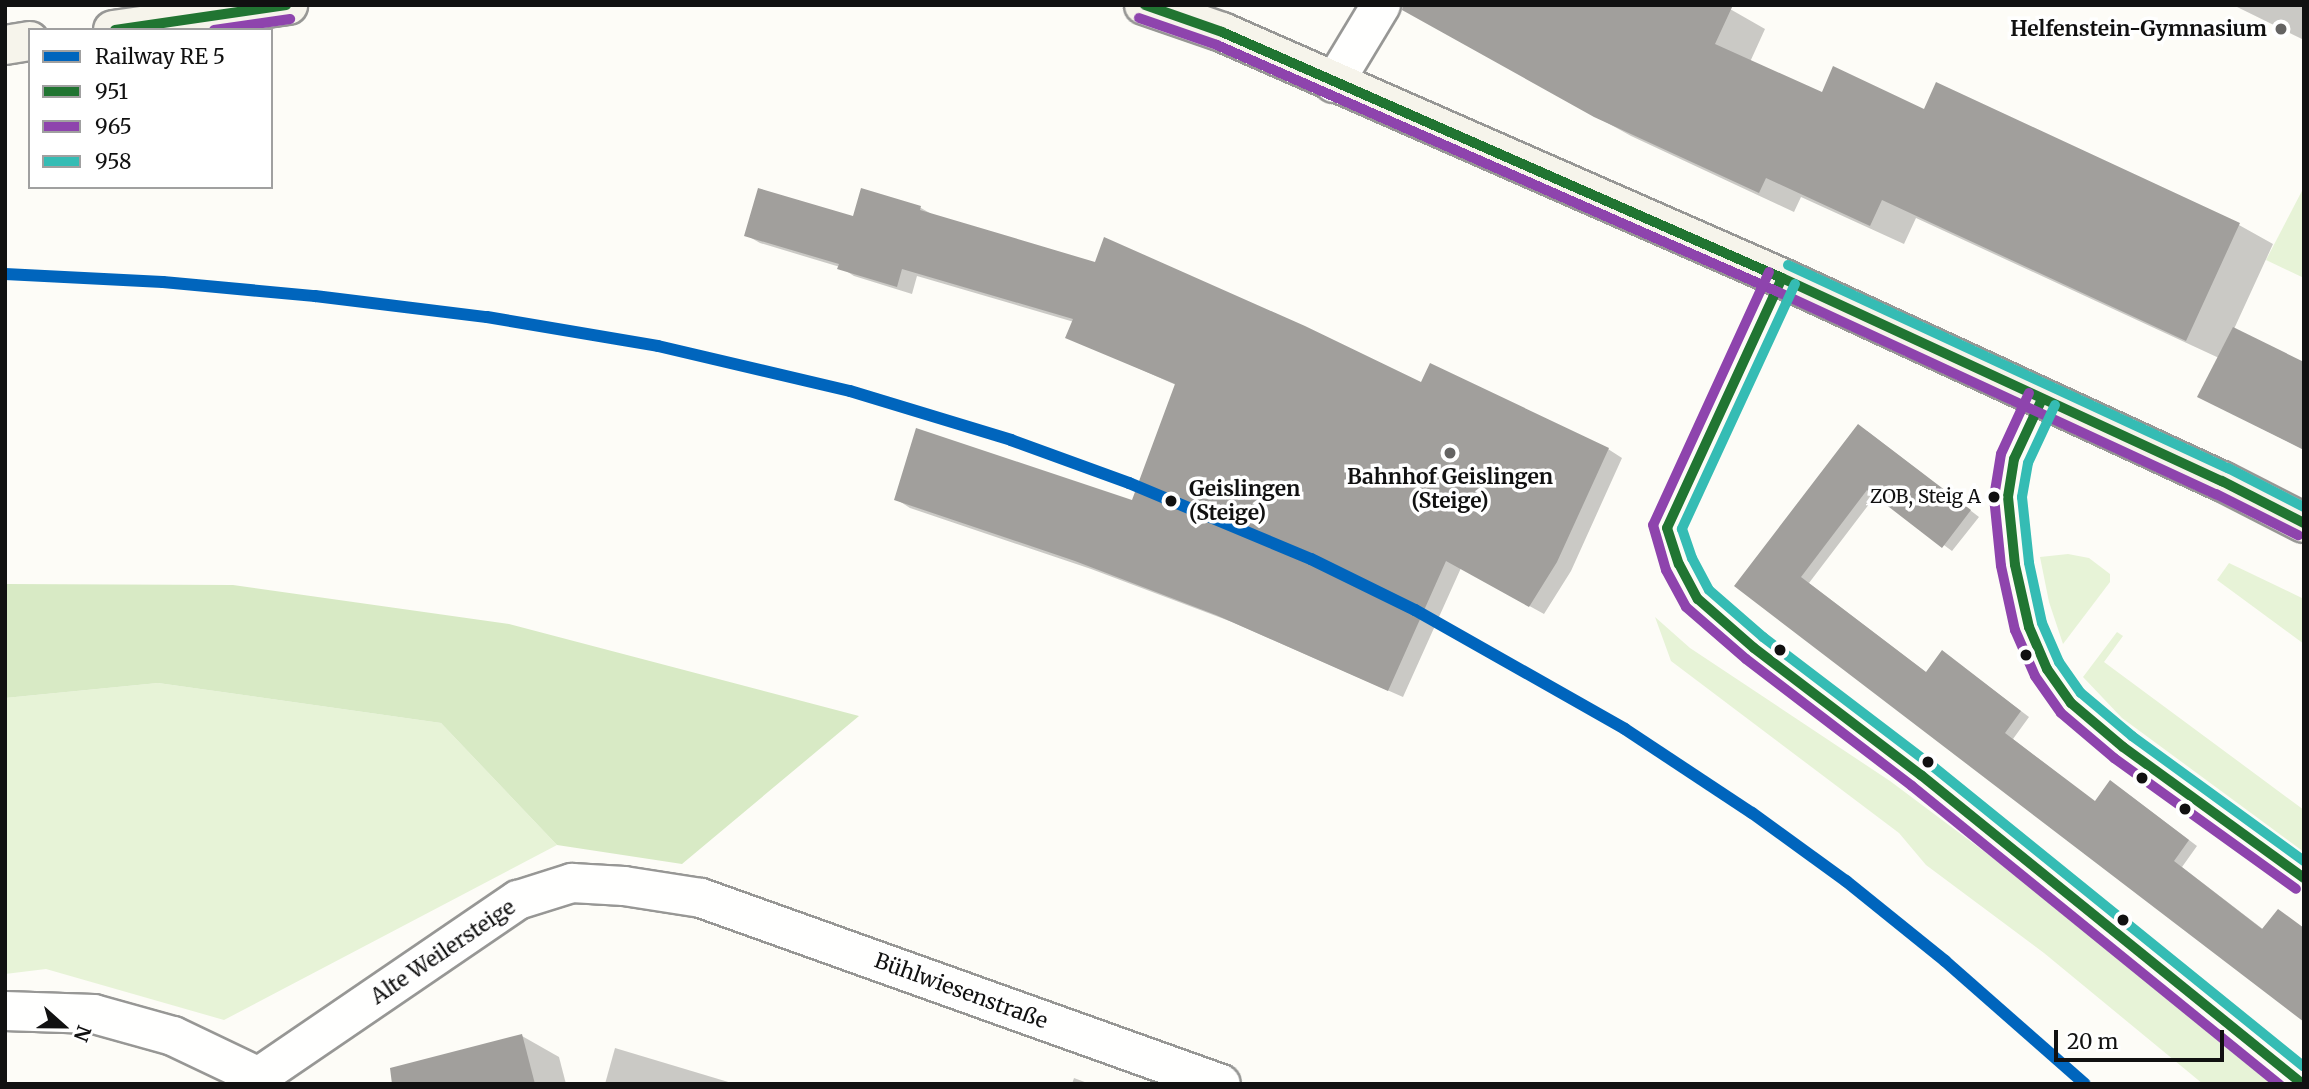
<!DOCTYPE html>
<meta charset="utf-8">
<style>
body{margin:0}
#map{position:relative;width:2309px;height:1089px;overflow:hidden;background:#fdfcf7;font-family:Merriweather,serif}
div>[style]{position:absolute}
.green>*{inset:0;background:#e7f3d7}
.forest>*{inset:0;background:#d8eac5}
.shadow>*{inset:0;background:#0003}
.building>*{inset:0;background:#a19f9c}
.roads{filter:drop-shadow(2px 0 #979795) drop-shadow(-2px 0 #979795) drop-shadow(0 2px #979795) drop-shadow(0 -2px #979795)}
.street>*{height:38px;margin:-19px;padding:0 19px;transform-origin:19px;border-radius:19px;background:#fffffe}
.secondary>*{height:38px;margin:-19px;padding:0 19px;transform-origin:19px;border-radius:19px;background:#f6f4eb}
.bus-1>*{height:10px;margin:-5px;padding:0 5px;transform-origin:5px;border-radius:5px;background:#217532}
.bus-2>*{height:10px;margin:-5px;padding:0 5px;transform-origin:5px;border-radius:5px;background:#8e44ad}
.bus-3>*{height:10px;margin:-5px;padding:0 5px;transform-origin:5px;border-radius:5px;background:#35bcb4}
.rail-1>*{height:12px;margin:-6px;padding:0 6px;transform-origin:6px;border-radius:6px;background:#0065bd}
.dots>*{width:19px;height:19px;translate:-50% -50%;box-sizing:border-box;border:4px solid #fff;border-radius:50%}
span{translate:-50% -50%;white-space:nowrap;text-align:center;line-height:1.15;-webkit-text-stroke:7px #fff;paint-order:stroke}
.bus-label{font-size:19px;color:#111}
.right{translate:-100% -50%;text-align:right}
.poi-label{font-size:21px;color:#111;font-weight:700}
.stop-label{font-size:21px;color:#111;font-weight:700}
.left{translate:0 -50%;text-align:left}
.street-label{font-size:21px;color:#111}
.frame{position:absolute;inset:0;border:7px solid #111;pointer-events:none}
.legend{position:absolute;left:28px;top:28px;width:245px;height:161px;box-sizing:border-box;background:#fff;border:2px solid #a0a0a0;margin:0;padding:9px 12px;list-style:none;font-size:21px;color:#111}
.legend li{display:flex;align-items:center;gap:14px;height:35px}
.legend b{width:35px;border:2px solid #a0a0a0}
.north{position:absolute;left:28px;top:991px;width:70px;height:70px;-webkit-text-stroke:5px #fff;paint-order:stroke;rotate:111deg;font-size:19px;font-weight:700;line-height:28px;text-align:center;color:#111}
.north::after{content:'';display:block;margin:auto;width:24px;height:32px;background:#111;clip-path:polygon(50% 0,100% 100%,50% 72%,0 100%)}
.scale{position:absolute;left:2054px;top:1030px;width:170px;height:32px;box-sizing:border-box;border:4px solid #111;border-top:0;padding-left:9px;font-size:21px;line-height:24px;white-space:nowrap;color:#111;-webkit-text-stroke:5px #fff;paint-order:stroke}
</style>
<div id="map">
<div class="green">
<i style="clip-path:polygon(2304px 187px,2304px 278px,2266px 260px)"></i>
<i style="clip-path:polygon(2068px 554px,2089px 558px,2110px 574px,2110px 582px,2063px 644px,2049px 602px,2040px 557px)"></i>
<i style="clip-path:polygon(2229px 563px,2304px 599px,2304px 644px,2217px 580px)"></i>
<i style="clip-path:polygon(1655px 617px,1690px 648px,1890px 781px,2033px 888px,2272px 1084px,2203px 1084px,2044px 953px,1926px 865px,1899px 833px,1671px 661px)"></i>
<i style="clip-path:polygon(2117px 632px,2123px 636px,2104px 662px,2304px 810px,2304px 852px,2122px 718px,2083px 677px)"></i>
<i style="clip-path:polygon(158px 683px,441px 723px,557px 845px,224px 1020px,46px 969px,5px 974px,5px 698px)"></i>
</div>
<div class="forest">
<i style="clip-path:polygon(5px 584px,233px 585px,509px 624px,859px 716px,682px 864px,557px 845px,441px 723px,158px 683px,5px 698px)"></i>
</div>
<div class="shadow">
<i style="clip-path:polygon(1723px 5px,1765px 29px,1750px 62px,1823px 94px,1925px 111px,2239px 225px,2273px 244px,2234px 329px,2304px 450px,2200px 397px,2219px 358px,1916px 218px,1904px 244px,1801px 197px,1794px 212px,1631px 136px,1478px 51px)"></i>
<i style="clip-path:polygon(2233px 5px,2304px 5px,2304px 40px)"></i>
<i style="clip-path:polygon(862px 191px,921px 208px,935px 216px,1608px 449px,1622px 458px,1571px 571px,1544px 614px,1461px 568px,1403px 697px,1232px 622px,1091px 569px,910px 508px,896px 499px,1133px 503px,1176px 385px,1068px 337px,1074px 322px,917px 276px,912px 294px,854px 276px,840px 267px,760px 243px,746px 235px,854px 218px)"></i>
<i style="clip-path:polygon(1867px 431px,1979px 517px,1952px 551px,1876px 495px,1809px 583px,1927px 673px,1951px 658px,2029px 717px,2013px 739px,2096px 803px,2120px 788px,2197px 846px,2182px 867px,2264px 930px,2304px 1019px,1737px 586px)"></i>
<i style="clip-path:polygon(522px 1036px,559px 1057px,566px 1084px,402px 1084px)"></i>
<i style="clip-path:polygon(615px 1048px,735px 1084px,605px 1084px)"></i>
<i style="clip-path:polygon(1074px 1078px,1090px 1084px,1072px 1084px)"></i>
</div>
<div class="building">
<i style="clip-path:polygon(1403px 5px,1733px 5px,1715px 44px,1822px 92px,1833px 66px,1924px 109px,1936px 82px,2240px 223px,2186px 341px,1882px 200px,1870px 226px,1766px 178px,1759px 193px,1594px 117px,1402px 10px)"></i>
<i style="clip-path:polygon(758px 188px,853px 216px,861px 188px,921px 206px,920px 210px,1095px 262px,1104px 237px,1305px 326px,1421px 382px,1430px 363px,1609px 448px,1557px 562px,1529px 607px,1446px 561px,1388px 691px,1216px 615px,1075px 561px,894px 500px,916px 428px,1132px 500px,1175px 384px,1065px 338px,1073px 319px,902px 269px,897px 287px,837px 269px,839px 264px,744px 236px)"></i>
<i style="clip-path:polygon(2233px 327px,2304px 362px,2304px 450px,2197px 397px)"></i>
<i style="clip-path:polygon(1858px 424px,1971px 510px,1942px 548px,1867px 490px,1801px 577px,1926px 672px,1942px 650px,2021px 711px,2005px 733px,2095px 801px,2110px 780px,2189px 840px,2174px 861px,2262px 929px,2278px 909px,2304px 928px,2304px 1022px,1734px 586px)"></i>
<i style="clip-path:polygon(522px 1034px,535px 1084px,392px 1084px,390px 1068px)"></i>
</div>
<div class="roads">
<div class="street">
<i style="left:1334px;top:83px;width:91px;rotate:-58.9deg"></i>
<i style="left:5px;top:1011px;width:89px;rotate:1.9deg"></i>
<i style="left:94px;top:1014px;width:82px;rotate:15.6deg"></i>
<i style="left:173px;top:1036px;width:95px;rotate:25.5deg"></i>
<i style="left:248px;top:1084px;width:327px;rotate:-34.3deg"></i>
<i style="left:518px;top:900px;width:57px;rotate:-17.5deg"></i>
<i style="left:572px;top:883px;width:52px;rotate:3.3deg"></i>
<i style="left:624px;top:886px;width:78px;rotate:8.9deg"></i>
<i style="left:701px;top:898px;width:552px;rotate:19.68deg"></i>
</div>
<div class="secondary">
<i style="left:1144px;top:5px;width:83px;rotate:19.1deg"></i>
<i style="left:1222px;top:32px;width:612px;rotate:23.72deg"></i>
<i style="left:1782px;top:278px;width:485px;rotate:24.8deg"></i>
<i style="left:2222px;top:481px;width:92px;rotate:27.1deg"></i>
<i style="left:113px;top:30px;width:177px;rotate:-8.1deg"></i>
<i style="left:5px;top:45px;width:25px;rotate:-9deg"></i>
</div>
</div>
<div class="bus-1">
<i style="left:1145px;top:5px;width:82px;rotate:19.3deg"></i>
<i style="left:1222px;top:32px;width:612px;rotate:23.72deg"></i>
<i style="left:1782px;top:278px;width:485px;rotate:24.8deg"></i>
<i style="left:2222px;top:481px;width:92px;rotate:27.1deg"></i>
<i style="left:115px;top:30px;width:173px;rotate:-8.3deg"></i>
<i style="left:1782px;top:278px;width:275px;rotate:114.7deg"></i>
<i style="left:1667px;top:528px;width:38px;rotate:72deg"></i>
<i style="left:1679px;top:564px;width:40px;rotate:62deg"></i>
<i style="left:1698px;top:599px;width:74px;rotate:41.2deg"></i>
<i style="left:1754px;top:648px;width:210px;rotate:37.3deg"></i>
<i style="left:1921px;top:775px;width:491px;rotate:39deg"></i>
<i style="left:2042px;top:399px;width:66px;rotate:115deg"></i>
<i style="left:2014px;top:459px;width:38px;rotate:99deg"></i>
<i style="left:2008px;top:497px;width:68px;rotate:84.1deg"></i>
<i style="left:2015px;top:565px;width:64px;rotate:77.3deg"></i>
<i style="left:2029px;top:627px;width:46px;rotate:66.8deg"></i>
<i style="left:2047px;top:669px;width:42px;rotate:54.8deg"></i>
<i style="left:2071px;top:703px;width:68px;rotate:40.2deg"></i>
<i style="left:2123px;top:747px;width:223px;rotate:35.9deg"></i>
</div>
<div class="bus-2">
<i style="left:1139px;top:18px;width:83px;rotate:19.1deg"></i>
<i style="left:1217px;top:45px;width:611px;rotate:23.75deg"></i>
<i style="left:1776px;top:291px;width:485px;rotate:24.8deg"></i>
<i style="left:2216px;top:494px;width:92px;rotate:26.6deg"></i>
<i style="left:214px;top:30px;width:77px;rotate:-8.2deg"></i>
<i style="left:1769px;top:272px;width:278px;rotate:114.6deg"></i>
<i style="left:1653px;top:525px;width:47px;rotate:73.9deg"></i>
<i style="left:1666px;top:570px;width:42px;rotate:61.6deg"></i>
<i style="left:1686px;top:607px;width:79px;rotate:40.9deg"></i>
<i style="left:1746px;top:659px;width:209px;rotate:37.4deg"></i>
<i style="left:1912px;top:786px;width:473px;rotate:39.1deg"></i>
<i style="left:2029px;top:393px;width:67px;rotate:114.7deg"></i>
<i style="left:2001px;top:454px;width:44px;rotate:99.2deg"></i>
<i style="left:1994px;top:497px;width:69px;rotate:84.2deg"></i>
<i style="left:2001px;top:566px;width:66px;rotate:77.7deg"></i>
<i style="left:2015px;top:630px;width:50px;rotate:66.5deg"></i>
<i style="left:2035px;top:676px;width:45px;rotate:54.9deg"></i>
<i style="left:2061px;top:713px;width:70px;rotate:40.3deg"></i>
<i style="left:2114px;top:758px;width:224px;rotate:35.7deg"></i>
</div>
<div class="bus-3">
<i style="left:1788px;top:265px;width:485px;rotate:24.8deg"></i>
<i style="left:2228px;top:468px;width:85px;rotate:27.2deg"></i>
<i style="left:1795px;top:284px;width:270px;rotate:114.8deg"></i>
<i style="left:1682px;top:529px;width:31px;rotate:71deg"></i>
<i style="left:1692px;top:558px;width:36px;rotate:62deg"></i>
<i style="left:1709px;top:590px;width:72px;rotate:41deg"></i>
<i style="left:1763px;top:637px;width:210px;rotate:37.3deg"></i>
<i style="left:1930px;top:764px;width:481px;rotate:39deg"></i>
<i style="left:2055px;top:405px;width:64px;rotate:115deg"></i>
<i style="left:2028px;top:463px;width:35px;rotate:100deg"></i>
<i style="left:2022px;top:497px;width:66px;rotate:83.9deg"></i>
<i style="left:2029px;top:563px;width:61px;rotate:77.8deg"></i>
<i style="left:2042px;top:623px;width:43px;rotate:66.4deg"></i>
<i style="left:2059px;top:662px;width:38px;rotate:55deg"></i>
<i style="left:2081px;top:693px;width:67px;rotate:40.1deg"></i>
<i style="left:2132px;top:736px;width:213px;rotate:36deg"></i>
</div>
<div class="rail-1">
<i style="left:5px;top:274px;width:158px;rotate:2.9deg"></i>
<i style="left:163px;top:282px;width:153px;rotate:5.3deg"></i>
<i style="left:315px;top:296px;width:173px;rotate:7deg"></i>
<i style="left:487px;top:317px;width:173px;rotate:9.6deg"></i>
<i style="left:658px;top:346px;width:197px;rotate:13.2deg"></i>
<i style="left:850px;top:391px;width:168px;rotate:16.9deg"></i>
<i style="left:1011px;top:440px;width:126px;rotate:20deg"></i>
<i style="left:1129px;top:483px;width:197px;rotate:22.7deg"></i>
<i style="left:1311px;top:559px;width:116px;rotate:26.1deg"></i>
<i style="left:1415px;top:610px;width:241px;rotate:29.5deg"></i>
<i style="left:1625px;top:729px;width:152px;rotate:33.5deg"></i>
<i style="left:1752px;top:813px;width:116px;rotate:35.9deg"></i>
<i style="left:1846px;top:881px;width:127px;rotate:38.9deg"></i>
<i style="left:1945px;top:961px;width:186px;rotate:41.3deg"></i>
</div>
<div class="dots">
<i style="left:2281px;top:29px;background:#646362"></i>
<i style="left:1450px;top:453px;background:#646362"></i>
<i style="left:1994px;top:497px;background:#111"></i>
<i style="left:1171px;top:501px;background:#111"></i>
<i style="left:1780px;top:650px;background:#111"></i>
<i style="left:2026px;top:655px;background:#111"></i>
<i style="left:1928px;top:762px;background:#111"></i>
<i style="left:2142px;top:778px;background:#111"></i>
<i style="left:2185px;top:809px;background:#111"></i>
<i style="left:2123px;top:920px;background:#111"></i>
</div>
<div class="bus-label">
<span class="right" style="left:1981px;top:497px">ZOB, Steig A</span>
</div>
<div class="poi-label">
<span class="right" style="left:2267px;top:29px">Helfenstein-Gymnasium</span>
<span style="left:1450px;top:489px">Bahnhof Geislingen<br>(Steige)</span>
</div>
<div class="stop-label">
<span class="left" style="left:1189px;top:501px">Geislingen<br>(Steige)</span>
</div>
<div class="street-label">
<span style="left:443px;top:952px;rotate:-34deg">Alte Weilersteige</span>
<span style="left:961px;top:991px;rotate:20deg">Bühlwiesenstraße</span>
</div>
<div class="frame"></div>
<ul class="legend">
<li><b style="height:9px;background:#0065bd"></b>Railway RE 5</li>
<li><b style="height:9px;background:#217532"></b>951</li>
<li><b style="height:9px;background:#8e44ad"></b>965</li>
<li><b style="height:9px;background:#35bcb4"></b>958</li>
</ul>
<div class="north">N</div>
<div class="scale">20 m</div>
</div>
